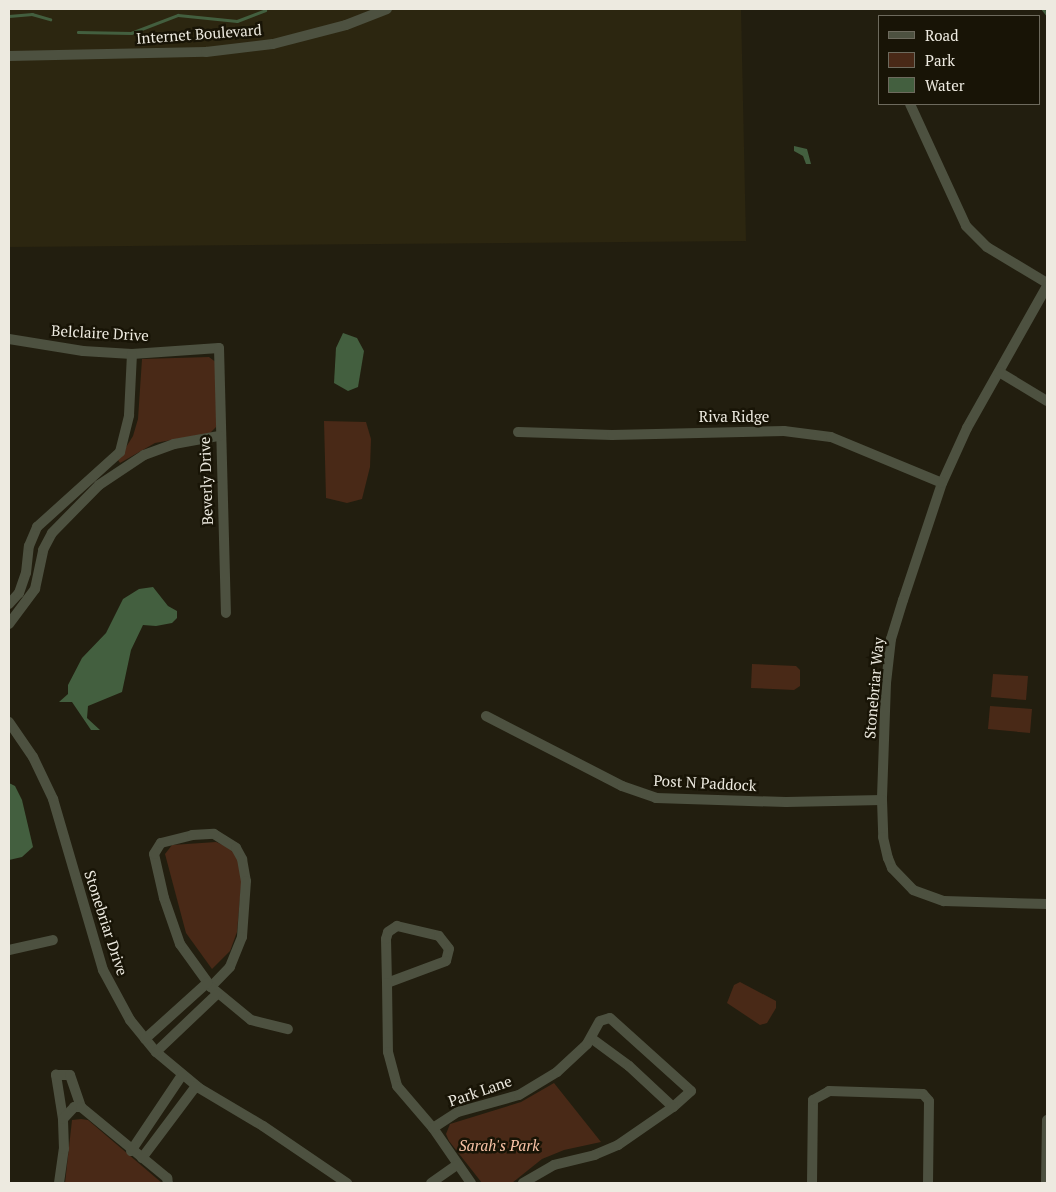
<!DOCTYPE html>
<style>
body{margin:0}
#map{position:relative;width:1056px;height:1192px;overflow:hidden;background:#221e0f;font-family:"PT Serif",serif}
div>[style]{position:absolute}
.built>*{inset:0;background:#2c2610}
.green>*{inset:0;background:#492917}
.water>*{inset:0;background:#435f3f}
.stream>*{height:2.5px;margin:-1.25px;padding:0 1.25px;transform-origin:1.25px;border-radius:1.25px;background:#435f3f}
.minor>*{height:10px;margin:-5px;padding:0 5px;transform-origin:5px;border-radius:5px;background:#4d5140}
span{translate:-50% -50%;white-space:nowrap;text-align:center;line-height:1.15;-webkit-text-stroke:5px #181406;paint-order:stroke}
.street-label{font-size:15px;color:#edeae0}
.park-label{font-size:15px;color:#f9c3a7;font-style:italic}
.frame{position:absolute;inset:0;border:10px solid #edeae0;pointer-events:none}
.legend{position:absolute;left:878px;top:15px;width:162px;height:90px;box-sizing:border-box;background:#181406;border:1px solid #6d6a5d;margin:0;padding:6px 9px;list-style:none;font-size:15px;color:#edeae0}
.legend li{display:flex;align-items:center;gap:10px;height:25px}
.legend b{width:25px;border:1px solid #6d6a5d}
</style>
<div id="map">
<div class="built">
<i style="clip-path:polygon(9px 9px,741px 9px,746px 241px,9px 247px)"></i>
</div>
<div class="green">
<i style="clip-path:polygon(209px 357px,217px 363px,216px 427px,210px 433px,155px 443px,120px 463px,118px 460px,133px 436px,138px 419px,142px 359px)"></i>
<i style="clip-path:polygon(324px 421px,366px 422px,371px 439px,370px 467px,362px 499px,347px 503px,326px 498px)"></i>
<i style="clip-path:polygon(752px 664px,796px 666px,800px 670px,800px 686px,794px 690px,751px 688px)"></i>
<i style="clip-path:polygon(993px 674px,1028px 676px,1026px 700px,991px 697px)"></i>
<i style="clip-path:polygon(990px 706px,1032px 709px,1030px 733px,988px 729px)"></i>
<i style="clip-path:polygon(216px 842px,230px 848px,238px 858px,242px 876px,237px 932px,230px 951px,212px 969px,186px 933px,165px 854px,172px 845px)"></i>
<i style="clip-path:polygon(740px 982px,776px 1001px,776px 1008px,767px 1023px,760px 1025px,727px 1003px,734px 985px)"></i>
<i style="clip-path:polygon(554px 1083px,601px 1142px,564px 1150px,542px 1159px,512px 1183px,482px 1183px,449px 1141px,446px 1134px,450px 1124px,521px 1102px)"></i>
<i style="clip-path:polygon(81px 1119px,88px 1120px,162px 1183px,65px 1183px,72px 1120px)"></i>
</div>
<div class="water">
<i style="clip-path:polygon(794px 146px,807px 149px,811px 164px,806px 164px,803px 156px,794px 151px)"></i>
<i style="clip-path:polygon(343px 333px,357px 338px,364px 351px,358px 387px,348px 391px,334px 383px,336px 348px)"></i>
<i style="clip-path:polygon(153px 587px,168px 606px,177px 611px,177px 618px,172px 623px,156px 626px,143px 625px,131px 650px,122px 692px,88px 706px,87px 718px,100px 730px,91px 730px,72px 702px,59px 702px,68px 694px,68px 685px,82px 658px,106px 633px,123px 599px,139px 589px)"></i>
<i style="clip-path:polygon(9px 783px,15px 786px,22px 800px,33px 847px,22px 857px,9px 860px)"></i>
</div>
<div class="stream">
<i style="left:1043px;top:9px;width:6px;rotate:51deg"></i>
<i style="left:9px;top:16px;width:23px;rotate:-5deg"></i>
<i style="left:32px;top:14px;width:19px;rotate:16deg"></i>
<i style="left:78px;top:32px;width:53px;rotate:1.1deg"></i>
<i style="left:131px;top:33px;width:50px;rotate:-21deg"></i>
<i style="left:178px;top:15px;width:59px;rotate:5.8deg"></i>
<i style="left:237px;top:21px;width:30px;rotate:-21deg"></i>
</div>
<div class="minor">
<i style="left:9px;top:56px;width:197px;rotate:-1.2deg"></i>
<i style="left:206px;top:52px;width:67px;rotate:-6.8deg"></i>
<i style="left:273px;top:44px;width:75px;rotate:-14.6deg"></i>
<i style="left:346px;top:25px;width:44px;rotate:-21.3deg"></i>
<i style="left:910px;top:104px;width:134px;rotate:65.3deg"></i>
<i style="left:966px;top:226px;width:30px;rotate:45deg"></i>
<i style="left:987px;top:247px;width:70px;rotate:31deg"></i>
<i style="left:1047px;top:286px;width:163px;rotate:119.4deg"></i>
<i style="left:967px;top:428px;width:60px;rotate:114.4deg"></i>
<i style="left:942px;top:483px;width:123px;rotate:108.4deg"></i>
<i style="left:903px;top:600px;width:41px;rotate:107.1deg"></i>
<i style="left:891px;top:639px;width:44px;rotate:96.5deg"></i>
<i style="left:886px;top:683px;width:117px;rotate:92deg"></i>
<i style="left:882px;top:800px;width:37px;rotate:88deg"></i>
<i style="left:883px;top:837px;width:22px;rotate:77deg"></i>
<i style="left:888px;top:858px;width:11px;rotate:68deg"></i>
<i style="left:892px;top:868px;width:30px;rotate:46deg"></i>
<i style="left:913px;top:890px;width:33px;rotate:20deg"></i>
<i style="left:944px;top:901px;width:103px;rotate:1.7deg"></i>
<i style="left:9px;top:339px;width:75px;rotate:9.2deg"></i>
<i style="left:83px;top:351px;width:49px;rotate:3.5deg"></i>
<i style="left:132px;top:354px;width:87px;rotate:-3.9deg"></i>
<i style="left:219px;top:348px;width:265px;rotate:88.5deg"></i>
<i style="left:999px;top:372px;width:56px;rotate:31.1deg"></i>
<i style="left:518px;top:432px;width:94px;rotate:1.8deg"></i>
<i style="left:612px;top:435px;width:172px;rotate:-1.3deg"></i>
<i style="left:784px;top:431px;width:47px;rotate:7.3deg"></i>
<i style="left:831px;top:437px;width:120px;rotate:22.5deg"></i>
<i style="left:9px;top:604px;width:15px;rotate:-48deg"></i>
<i style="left:19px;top:593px;width:21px;rotate:-71deg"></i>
<i style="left:26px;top:573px;width:27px;rotate:-84deg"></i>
<i style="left:29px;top:546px;width:21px;rotate:-67deg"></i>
<i style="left:37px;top:527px;width:112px;rotate:-42.1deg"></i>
<i style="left:120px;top:452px;width:38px;rotate:-76deg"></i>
<i style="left:129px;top:415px;width:61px;rotate:-87.2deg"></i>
<i style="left:9px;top:624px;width:44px;rotate:-53.4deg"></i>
<i style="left:35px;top:589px;width:40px;rotate:-78deg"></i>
<i style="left:43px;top:550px;width:19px;rotate:-62deg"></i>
<i style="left:52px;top:533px;width:67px;rotate:-45.6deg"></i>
<i style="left:99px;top:485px;width:54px;rotate:-33.7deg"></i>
<i style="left:144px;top:455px;width:32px;rotate:-20deg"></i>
<i style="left:174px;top:444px;width:46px;rotate:-10.1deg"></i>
<i style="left:486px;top:716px;width:153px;rotate:27.2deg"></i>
<i style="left:622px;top:786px;width:36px;rotate:19deg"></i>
<i style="left:656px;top:798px;width:130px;rotate:1.8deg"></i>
<i style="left:786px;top:802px;width:96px;rotate:-1.2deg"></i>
<i style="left:9px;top:722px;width:42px;rotate:55.6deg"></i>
<i style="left:33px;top:757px;width:47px;rotate:64.5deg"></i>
<i style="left:53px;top:799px;width:178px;rotate:73.7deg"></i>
<i style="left:103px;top:970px;width:57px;rotate:61.6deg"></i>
<i style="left:130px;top:1020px;width:41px;rotate:50.9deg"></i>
<i style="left:156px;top:1052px;width:56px;rotate:39.9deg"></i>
<i style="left:199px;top:1088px;width:74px;rotate:30.7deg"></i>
<i style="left:263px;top:1126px;width:102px;rotate:34.2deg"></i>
<i style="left:214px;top:834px;width:26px;rotate:32deg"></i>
<i style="left:236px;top:848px;width:13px;rotate:61deg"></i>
<i style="left:242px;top:859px;width:22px;rotate:80deg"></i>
<i style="left:246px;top:881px;width:56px;rotate:94.1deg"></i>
<i style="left:242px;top:937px;width:32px;rotate:112deg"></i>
<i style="left:230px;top:967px;width:28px;rotate:134deg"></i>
<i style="left:211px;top:987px;width:53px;rotate:-125.8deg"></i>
<i style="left:180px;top:944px;width:49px;rotate:-109.2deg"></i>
<i style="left:164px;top:898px;width:45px;rotate:-102.8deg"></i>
<i style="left:154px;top:854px;width:13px;rotate:-58deg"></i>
<i style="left:161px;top:843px;width:32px;rotate:-14deg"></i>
<i style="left:192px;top:835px;width:22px;rotate:-3deg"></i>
<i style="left:397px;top:926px;width:43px;rotate:13.4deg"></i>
<i style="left:439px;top:936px;width:16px;rotate:52deg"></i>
<i style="left:449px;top:949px;width:12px;rotate:104deg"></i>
<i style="left:446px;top:961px;width:63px;rotate:159.6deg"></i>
<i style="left:387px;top:983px;width:44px;rotate:-91.3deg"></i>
<i style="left:386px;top:939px;width:7px;rotate:-74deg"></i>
<i style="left:388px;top:932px;width:11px;rotate:-34deg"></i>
<i style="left:9px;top:950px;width:45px;rotate:-12.8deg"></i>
<i style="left:387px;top:983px;width:69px;rotate:89.2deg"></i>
<i style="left:388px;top:1052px;width:35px;rotate:75deg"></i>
<i style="left:397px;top:1086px;width:55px;rotate:49.4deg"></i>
<i style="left:433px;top:1128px;width:67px;rotate:55.4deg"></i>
<i style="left:211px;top:987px;width:52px;rotate:39.5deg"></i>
<i style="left:251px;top:1020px;width:38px;rotate:14deg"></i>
<i style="left:591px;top:1038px;width:47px;rotate:36.4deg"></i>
<i style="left:629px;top:1066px;width:60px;rotate:43deg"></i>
<i style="left:145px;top:1039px;width:84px;rotate:-42.1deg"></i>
<i style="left:156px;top:1052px;width:84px;rotate:-43.6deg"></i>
<i style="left:63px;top:1119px;width:45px;rotate:-99deg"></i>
<i style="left:56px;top:1075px;width:14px"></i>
<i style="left:70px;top:1075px;width:34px;rotate:71deg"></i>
<i style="left:433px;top:1128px;width:30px;rotate:-33deg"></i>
<i style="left:458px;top:1112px;width:63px;rotate:-15.6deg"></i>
<i style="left:519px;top:1095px;width:44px;rotate:-31.2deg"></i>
<i style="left:557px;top:1072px;width:41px;rotate:-43deg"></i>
<i style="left:587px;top:1044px;width:26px;rotate:-61deg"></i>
<i style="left:600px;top:1021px;width:10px;rotate:-17deg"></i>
<i style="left:610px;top:1018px;width:109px;rotate:42deg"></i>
<i style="left:691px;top:1091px;width:24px;rotate:138deg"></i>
<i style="left:673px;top:1107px;width:67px;rotate:145.4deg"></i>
<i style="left:618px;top:1145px;width:25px;rotate:157deg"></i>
<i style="left:595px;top:1155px;width:42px;rotate:166.3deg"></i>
<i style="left:554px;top:1165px;width:36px;rotate:150deg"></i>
<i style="left:131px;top:1151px;width:92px;rotate:-56.1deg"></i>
<i style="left:142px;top:1158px;width:90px;rotate:-53.1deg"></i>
<i style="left:59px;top:1183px;width:34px;rotate:-82deg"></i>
<i style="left:64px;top:1149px;width:30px;rotate:-92deg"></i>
<i style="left:63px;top:1119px;width:16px;rotate:-47deg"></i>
<i style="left:74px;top:1107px;width:7px"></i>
<i style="left:81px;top:1107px;width:112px;rotate:39.5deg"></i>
<i style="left:167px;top:1178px;width:5px;rotate:79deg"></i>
<i style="left:431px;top:1183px;width:32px;rotate:-35deg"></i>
<i style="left:812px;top:1183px;width:83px;rotate:-89.3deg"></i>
<i style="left:813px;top:1100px;width:18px;rotate:-29deg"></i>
<i style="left:829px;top:1091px;width:94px;rotate:1.8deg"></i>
<i style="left:923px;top:1094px;width:9px;rotate:49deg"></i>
<i style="left:929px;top:1101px;width:82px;rotate:90.7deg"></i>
<i style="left:1046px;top:1183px;width:63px;rotate:-89.1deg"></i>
</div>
<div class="street-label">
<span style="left:199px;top:34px;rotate:-4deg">Internet Boulevard</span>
<span style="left:100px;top:333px;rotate:3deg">Belclaire Drive</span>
<span style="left:734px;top:417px">Riva Ridge</span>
<span style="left:206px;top:481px;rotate:-92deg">Beverly Drive</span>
<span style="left:874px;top:688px;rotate:-85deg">Stonebriar Way</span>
<span style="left:705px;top:783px;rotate:3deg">Post N Paddock</span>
<span style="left:106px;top:923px;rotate:72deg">Stonebriar Drive</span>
<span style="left:480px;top:1091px;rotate:-19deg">Park Lane</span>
</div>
<div class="park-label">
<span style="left:499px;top:1146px">Sarah's Park</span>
</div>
<div class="frame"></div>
<ul class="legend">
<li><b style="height:6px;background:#4d5140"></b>Road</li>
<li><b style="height:14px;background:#492917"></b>Park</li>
<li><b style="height:14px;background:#435f3f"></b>Water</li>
</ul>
</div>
